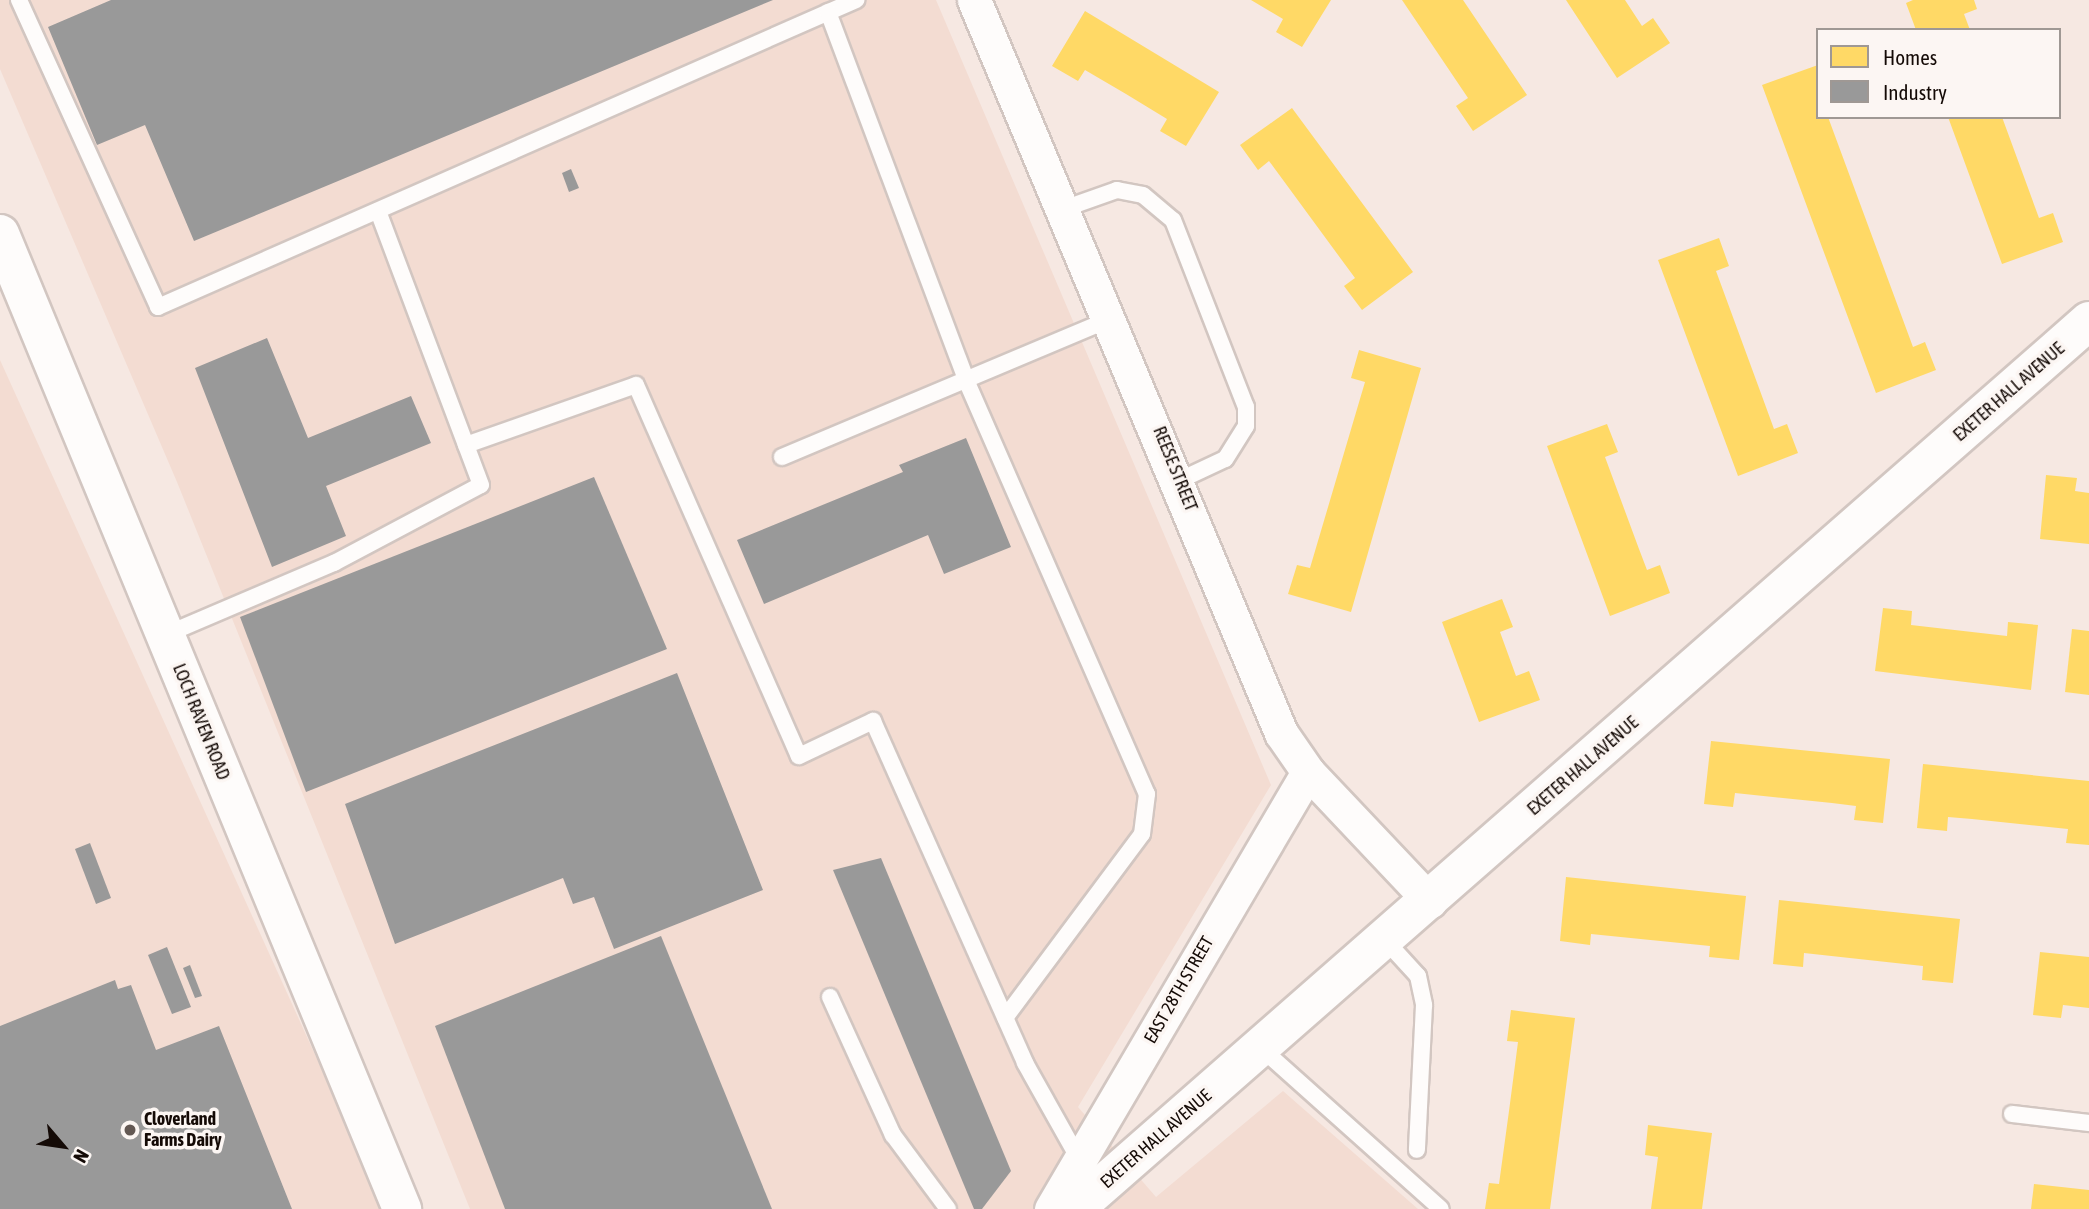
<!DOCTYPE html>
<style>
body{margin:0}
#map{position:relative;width:2089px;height:1209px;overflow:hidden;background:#f6e8e2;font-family:"Asap Condensed",sans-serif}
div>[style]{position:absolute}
.built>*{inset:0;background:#f3dcd2}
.homes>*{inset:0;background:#ffd966}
.industry>*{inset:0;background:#999}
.roads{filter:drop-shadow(2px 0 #d2c6c1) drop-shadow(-2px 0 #d2c6c1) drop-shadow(0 2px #d2c6c1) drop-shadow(0 -2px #d2c6c1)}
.lane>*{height:16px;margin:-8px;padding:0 8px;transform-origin:8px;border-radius:8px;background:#fefcfb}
.street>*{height:33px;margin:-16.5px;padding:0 16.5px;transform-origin:16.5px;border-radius:16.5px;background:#fefcfb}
.secondary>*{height:38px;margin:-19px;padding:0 19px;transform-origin:19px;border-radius:19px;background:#fefcfb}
.dots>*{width:19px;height:19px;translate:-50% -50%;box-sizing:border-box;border:4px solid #fcf6f3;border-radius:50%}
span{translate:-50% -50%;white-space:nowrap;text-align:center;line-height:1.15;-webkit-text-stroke:7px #fcf6f3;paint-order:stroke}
.street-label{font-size:18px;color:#140a06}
.poi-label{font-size:18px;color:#140a06;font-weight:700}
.left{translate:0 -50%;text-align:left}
.legend{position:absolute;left:1816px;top:28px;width:245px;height:91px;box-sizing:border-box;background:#fcf6f3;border:2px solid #9f9894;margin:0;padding:9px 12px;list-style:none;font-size:21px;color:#140a06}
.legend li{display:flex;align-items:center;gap:14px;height:35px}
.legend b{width:35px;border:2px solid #9f9894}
.north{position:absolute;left:28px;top:1111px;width:70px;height:70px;-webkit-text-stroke:5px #fcf6f3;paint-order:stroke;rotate:119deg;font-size:19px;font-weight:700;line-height:28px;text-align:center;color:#140a06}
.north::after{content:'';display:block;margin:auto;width:24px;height:32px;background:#140a06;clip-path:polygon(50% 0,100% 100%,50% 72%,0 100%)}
</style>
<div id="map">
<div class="built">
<i style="clip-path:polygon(0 0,936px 0,1271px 785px,1078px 1107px,1156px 1197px,1283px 1091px,1418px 1209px,470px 1209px,177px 482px,0 69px)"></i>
<i style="clip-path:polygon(0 360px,385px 1209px,0 1209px)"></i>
</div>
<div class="homes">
<i style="clip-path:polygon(1251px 0,1331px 0,1302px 47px,1276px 32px,1283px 19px)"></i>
<i style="clip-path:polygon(1402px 0,1463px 0,1527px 95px,1473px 131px,1456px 106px,1468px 98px)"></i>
<i style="clip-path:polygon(1566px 0,1625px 0,1642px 26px,1653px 18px,1670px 43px,1617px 78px)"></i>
<i style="clip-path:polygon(1913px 0,1974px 0,1977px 9px,1964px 14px,1970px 30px,1916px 30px,1906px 3px)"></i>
<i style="clip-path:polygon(1085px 11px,1219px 92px,1186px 146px,1160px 131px,1167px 119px,1126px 94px,1085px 70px,1078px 81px,1052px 66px)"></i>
<i style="clip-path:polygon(1818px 65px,1818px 117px,1828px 117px,1913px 347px,1925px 342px,1936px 370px,1876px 393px,1762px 85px)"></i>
<i style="clip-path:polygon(1292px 108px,1413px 272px,1362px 310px,1344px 286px,1355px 278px,1341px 259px,1269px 161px,1258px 170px,1240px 145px)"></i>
<i style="clip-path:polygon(1948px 117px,2002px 117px,2039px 218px,2053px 213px,2063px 242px,2002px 264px)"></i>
<i style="clip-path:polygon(1719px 238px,1729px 266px,1716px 271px,1759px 388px,1774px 429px,1787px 424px,1798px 453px,1738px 476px,1658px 260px)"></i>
<i style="clip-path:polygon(1359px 350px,1421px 368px,1351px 612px,1288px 594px,1297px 565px,1310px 568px,1365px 382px,1351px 378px)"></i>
<i style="clip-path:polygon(1607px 424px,1618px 452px,1605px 457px,1639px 549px,1647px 570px,1660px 565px,1670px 593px,1610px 616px,1547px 446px)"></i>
<i style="clip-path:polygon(2046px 475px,2077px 478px,2075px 491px,2089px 493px,2089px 544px,2040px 539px)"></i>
<i style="clip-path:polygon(1502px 599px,1513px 627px,1500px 632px,1516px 676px,1529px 671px,1540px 700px,1479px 722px,1442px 622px)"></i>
<i style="clip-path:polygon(1883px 608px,1912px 611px,1911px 625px,2007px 636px,2008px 622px,2038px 625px,2031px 690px,1875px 671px)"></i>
<i style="clip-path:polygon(2072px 629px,2089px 631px,2089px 695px,2065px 692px)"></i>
<i style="clip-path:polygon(1711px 741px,1890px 759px,1883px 823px,1854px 820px,1856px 806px,1832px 803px,1735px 793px,1733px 807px,1704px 804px)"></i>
<i style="clip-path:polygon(1923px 764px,2089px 781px,2089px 845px,2066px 843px,2068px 829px,1972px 819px,1948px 817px,1947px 831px,1917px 828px)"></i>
<i style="clip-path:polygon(1566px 877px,1746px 896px,1739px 960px,1709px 957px,1710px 946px,1591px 934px,1590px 945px,1560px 941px)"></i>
<i style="clip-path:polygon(1779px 900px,1960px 919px,1953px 983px,1922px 980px,1923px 966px,1804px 953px,1803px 967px,1773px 964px)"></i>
<i style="clip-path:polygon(2040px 952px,2089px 957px,2089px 1008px,2063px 1005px,2061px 1018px,2033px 1015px)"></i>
<i style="clip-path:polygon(1511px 1010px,1575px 1018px,1550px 1209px,1485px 1209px,1489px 1183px,1499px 1184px,1509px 1111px,1518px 1042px,1507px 1041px)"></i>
<i style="clip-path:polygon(1648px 1125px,1712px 1133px,1702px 1209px,1651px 1209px,1658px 1157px,1645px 1155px)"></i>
<i style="clip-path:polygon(2034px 1184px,2089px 1190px,2089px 1209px,2031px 1209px)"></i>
</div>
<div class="industry">
<i style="clip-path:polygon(111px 0,773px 0,194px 241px,145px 125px,97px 145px,48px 27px)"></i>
<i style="clip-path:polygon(571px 169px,579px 188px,569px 192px,562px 173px)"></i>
<i style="clip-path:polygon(267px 338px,308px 438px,411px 396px,431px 443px,326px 486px,346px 536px,272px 567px,195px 368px)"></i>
<i style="clip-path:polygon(966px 438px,1011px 547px,944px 574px,928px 535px,764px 604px,737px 540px,903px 472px,899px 465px)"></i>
<i style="clip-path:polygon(594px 477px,667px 649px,306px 792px,240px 617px)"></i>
<i style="clip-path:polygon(677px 673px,763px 890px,614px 949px,594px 897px,573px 904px,563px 878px,395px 944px,345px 804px)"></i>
<i style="clip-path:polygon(90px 843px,111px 898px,96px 904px,75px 849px)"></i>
<i style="clip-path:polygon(881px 858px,1011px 1171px,982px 1209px,974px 1209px,833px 870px)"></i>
<i style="clip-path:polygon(661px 936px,772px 1209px,505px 1209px,435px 1026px)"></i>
<i style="clip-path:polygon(167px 947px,191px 1007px,172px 1014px,148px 955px)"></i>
<i style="clip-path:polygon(190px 965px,202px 996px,195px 998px,183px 968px)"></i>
<i style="clip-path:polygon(115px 980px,118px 989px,131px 985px,156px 1050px,219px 1026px,292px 1209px,0 1209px,0 1026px)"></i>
</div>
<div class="roads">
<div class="lane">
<i style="left:19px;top:0;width:337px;rotate:65.6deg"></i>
<i style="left:158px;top:307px;width:763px;rotate:-23.74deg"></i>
<i style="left:828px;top:12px;width:393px;rotate:69.4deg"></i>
<i style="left:966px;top:380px;width:452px;rotate:66.4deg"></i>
<i style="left:1147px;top:794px;width:40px;rotate:97.1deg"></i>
<i style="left:1142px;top:834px;width:229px;rotate:126.7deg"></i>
<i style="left:1066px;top:208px;width:54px;rotate:-19.4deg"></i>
<i style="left:1117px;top:190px;width:26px;rotate:11deg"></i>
<i style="left:1143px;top:195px;width:39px;rotate:40deg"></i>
<i style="left:1173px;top:220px;width:201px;rotate:68.7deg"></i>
<i style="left:1246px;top:407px;width:19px;rotate:90deg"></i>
<i style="left:1246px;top:426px;width:39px;rotate:122deg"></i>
<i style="left:1225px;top:459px;width:50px;rotate:155deg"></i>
<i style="left:466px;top:445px;width:180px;rotate:-19.4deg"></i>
<i style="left:636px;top:385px;width:405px;rotate:66.3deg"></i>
<i style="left:799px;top:756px;width:82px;rotate:-25.3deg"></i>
<i style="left:873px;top:721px;width:374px;rotate:66deg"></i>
<i style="left:1025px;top:1063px;width:112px;rotate:60.7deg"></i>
<i style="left:782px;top:457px;width:358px;rotate:-22.8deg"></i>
<i style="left:165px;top:635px;width:184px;rotate:-23.1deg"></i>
<i style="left:334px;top:563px;width:166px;rotate:-28deg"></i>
<i style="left:481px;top:485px;width:293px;rotate:-110.6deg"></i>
<i style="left:1385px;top:940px;width:49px;rotate:47.5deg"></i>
<i style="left:1418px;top:976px;width:30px;rotate:78deg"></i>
<i style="left:1424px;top:1005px;width:145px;rotate:92.8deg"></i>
<i style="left:830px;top:997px;width:152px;rotate:65.5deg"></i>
<i style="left:893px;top:1135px;width:92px;rotate:53.4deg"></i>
<i style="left:1261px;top:1048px;width:241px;rotate:41.8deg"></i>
<i style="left:2012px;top:1114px;width:78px;rotate:6.7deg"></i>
</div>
<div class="street">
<i style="left:974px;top:0;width:795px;rotate:67.27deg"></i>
<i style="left:1281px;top:733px;width:47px;rotate:55.3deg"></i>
<i style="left:1308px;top:772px;width:178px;rotate:46.6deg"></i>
<i style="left:1051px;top:1209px;width:507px;rotate:-59.54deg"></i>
</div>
<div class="secondary">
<i style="left:0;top:234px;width:1055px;rotate:67.59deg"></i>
<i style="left:1075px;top:1209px;width:1348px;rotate:-41.21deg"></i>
</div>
</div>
<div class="dots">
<i style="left:130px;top:1130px;background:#635853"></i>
</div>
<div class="street-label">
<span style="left:2009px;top:392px;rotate:-41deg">EXETER HALL AVENUE</span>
<span style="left:1175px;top:469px;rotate:68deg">REESE STREET</span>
<span style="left:201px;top:722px;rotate:68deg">LOCH RAVEN ROAD</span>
<span style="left:1583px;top:766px;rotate:-41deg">EXETER HALL AVENUE</span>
<span style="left:1179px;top:990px;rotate:-60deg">EAST 28TH STREET</span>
<span style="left:1156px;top:1139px;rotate:-41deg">EXETER HALL AVENUE</span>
</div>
<div class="poi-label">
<span class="left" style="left:144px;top:1130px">Cloverland<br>Farms Dairy</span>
</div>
<ul class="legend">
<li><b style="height:19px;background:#ffd966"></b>Homes</li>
<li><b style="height:19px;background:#999"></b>Industry</li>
</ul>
<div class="north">N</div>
</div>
